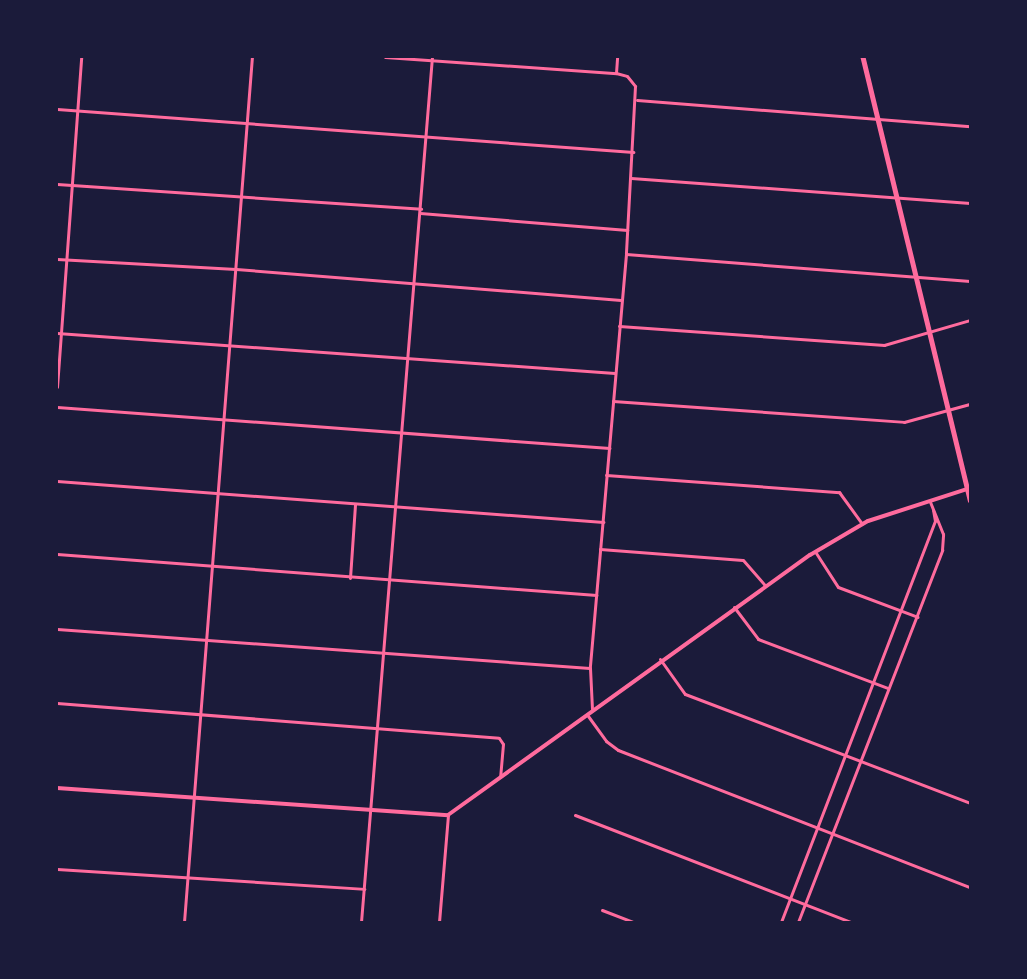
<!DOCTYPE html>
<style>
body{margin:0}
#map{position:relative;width:1027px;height:979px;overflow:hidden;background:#1b1b3a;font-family:"Exo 2",sans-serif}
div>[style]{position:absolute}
.minor>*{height:3px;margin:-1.5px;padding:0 1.5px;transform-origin:1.5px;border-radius:1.5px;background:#ff6b9d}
.tertiary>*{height:4px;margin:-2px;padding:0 2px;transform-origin:2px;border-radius:2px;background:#ff6b9d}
.primary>*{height:4.5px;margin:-2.25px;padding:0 2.25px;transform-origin:2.25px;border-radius:2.25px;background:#ff6b9d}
span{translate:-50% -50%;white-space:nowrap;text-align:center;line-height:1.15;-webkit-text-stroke:4.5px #1b1b3a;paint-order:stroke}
.frame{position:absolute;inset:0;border:58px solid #1b1b3a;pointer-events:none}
</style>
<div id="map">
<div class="minor">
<i style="left:385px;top:57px;width:232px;rotate:4deg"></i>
<i style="left:616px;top:73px;width:11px;rotate:15deg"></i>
<i style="left:627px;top:76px;width:13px;rotate:51deg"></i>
<i style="left:635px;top:86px;width:168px;rotate:93.1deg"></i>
<i style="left:626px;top:254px;width:416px;rotate:95deg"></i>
<i style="left:590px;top:668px;width:41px;rotate:87.2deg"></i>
<i style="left:616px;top:73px;width:16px;rotate:-86deg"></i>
<i style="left:637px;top:100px;width:334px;rotate:4.5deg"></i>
<i style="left:57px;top:109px;width:578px;rotate:4.27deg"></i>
<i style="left:631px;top:178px;width:340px;rotate:4.2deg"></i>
<i style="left:57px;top:184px;width:365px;rotate:3.9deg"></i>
<i style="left:420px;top:213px;width:208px;rotate:4.7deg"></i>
<i style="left:626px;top:254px;width:345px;rotate:4.5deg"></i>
<i style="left:57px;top:259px;width:179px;rotate:3.2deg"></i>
<i style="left:236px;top:269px;width:386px;rotate:4.6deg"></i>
<i style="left:619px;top:326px;width:266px;rotate:4.1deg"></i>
<i style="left:884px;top:345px;width:90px;rotate:-16.2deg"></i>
<i style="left:57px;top:333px;width:559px;rotate:4.1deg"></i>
<i style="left:57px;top:387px;width:331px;rotate:-85.8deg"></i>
<i style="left:613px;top:401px;width:292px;rotate:4.1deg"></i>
<i style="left:904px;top:422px;width:68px;rotate:-15.3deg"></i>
<i style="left:57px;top:407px;width:554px;rotate:4.25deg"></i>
<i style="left:606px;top:475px;width:234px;rotate:4.2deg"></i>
<i style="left:839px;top:492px;width:39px;rotate:54deg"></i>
<i style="left:57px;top:481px;width:548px;rotate:4.29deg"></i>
<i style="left:600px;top:549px;width:143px;rotate:4.4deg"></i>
<i style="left:743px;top:560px;width:33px;rotate:49deg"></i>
<i style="left:816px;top:553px;width:40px;rotate:57.1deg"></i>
<i style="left:838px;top:587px;width:85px;rotate:20.6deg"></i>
<i style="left:57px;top:554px;width:541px;rotate:4.35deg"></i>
<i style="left:350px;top:578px;width:74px;rotate:-86.1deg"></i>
<i style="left:734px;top:607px;width:40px;rotate:53deg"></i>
<i style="left:758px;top:639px;width:139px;rotate:20.7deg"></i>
<i style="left:57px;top:629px;width:534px;rotate:4.18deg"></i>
<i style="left:660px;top:659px;width:43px;rotate:54.5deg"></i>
<i style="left:685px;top:694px;width:305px;rotate:20.9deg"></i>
<i style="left:57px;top:703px;width:443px;rotate:4.5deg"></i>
<i style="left:499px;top:738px;width:7px;rotate:56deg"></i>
<i style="left:503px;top:744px;width:33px;rotate:95deg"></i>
<i style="left:588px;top:716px;width:31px;rotate:54deg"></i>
<i style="left:606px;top:741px;width:15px;rotate:37deg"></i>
<i style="left:618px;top:750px;width:378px;rotate:21.3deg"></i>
<i style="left:575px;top:815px;width:296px;rotate:21.2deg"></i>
<i style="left:57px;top:869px;width:308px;rotate:3.7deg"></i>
<i style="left:602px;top:910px;width:33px;rotate:21deg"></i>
<i style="left:184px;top:922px;width:868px;rotate:-85.51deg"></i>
<i style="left:361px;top:922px;width:868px;rotate:-85.31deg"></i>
<i style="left:439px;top:922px;width:107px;rotate:-85.2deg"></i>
<i style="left:781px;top:922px;width:430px;rotate:-69deg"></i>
<i style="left:935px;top:521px;width:11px;rotate:-100deg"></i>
<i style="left:798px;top:922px;width:399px;rotate:-68.8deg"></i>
<i style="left:942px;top:550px;width:16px;rotate:-86deg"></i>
<i style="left:943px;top:534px;width:35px;rotate:-112deg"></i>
</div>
<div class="tertiary">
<i style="left:57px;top:788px;width:392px;rotate:4deg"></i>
<i style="left:448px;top:815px;width:446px;rotate:-35.7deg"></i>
<i style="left:810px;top:555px;width:67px;rotate:-30.4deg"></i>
<i style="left:868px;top:521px;width:107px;rotate:-17.9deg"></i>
</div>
<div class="primary">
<i style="left:863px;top:57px;width:456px;rotate:76.4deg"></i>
</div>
<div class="frame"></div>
</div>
